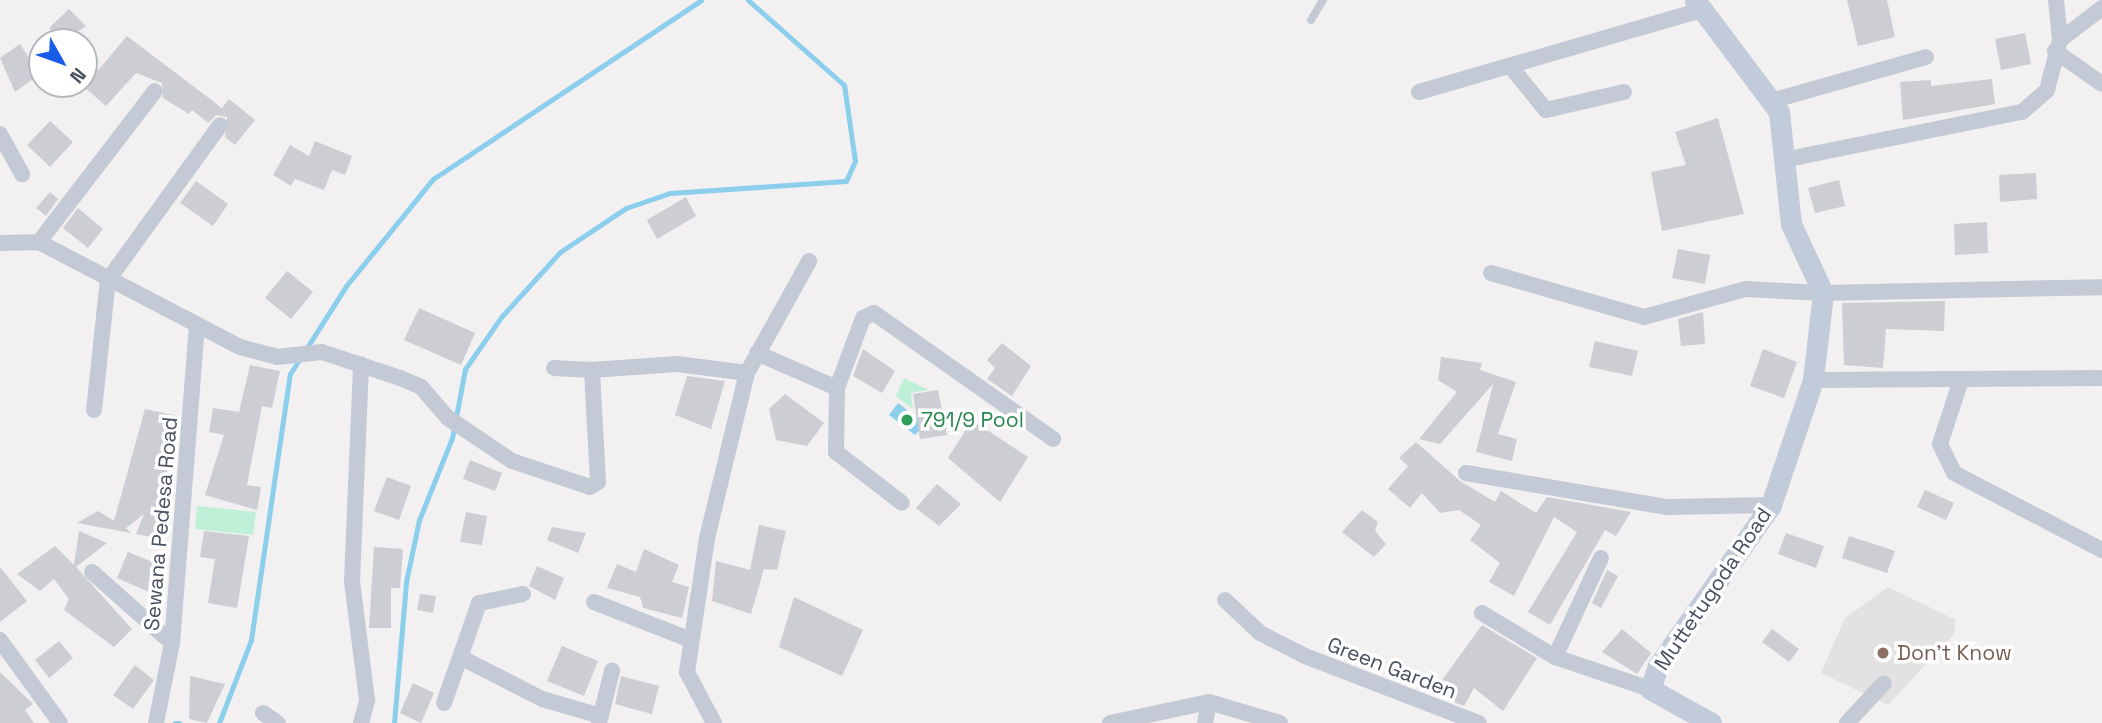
<!DOCTYPE html>
<style>
body{margin:0}
#map{position:relative;width:2102px;height:723px;overflow:hidden;background:#f2f0f0;font-family:"Space Grotesk",sans-serif}
div>[style]{position:absolute}
.education>*{inset:0;background:#e3e1e2}
.green>*{inset:0;background:#bef0d7}
.water>*{inset:0;background:#8bcfed}
.stream>*{height:5px;margin:-2.5px;padding:0 2.5px;transform-origin:2.5px;border-radius:2.5px;background:#8bcfed}
.building>*{inset:0;background:#ccced4}
.lane>*{height:8px;margin:-4px;padding:0 4px;transform-origin:4px;border-radius:4px;background:#c3cad5}
.street>*{height:16px;margin:-8px;padding:0 8px;transform-origin:8px;border-radius:8px;background:#c3cad5}
.secondary>*{height:21px;margin:-10.5px;padding:0 10.5px;transform-origin:10.5px;border-radius:10.5px;background:#c2cbd9}
.dots>*{width:19px;height:19px;translate:-50% -50%;box-sizing:border-box;border:4px solid #fff;border-radius:50%}
span{translate:-50% -50%;white-space:nowrap;text-align:center;line-height:1.15;-webkit-text-stroke:7px #fff;paint-order:stroke}
.leisure-label{font-size:21px;color:#27864d}
.left{translate:0 -50%;text-align:left}
.street-label{font-size:21px;color:#47515e}
.education-label{font-size:21px;color:#785e54}
.north{position:absolute;left:28px;top:28px;width:70px;height:70px;box-sizing:border-box;background:#fff;border:2px solid #b5b9bf;border-radius:50%;rotate:130deg;font-size:19px;font-weight:700;line-height:28px;text-align:center;color:#47515e}
.north::after{content:'';display:block;margin:auto;width:24px;height:32px;background:#175be6;clip-path:polygon(50% 0,100% 100%,50% 72%,0 100%)}
</style>
<div id="map">
<div class="education">
<i style="clip-path:polygon(1888px 587px,1956px 620px,1954px 634px,1888px 705px,1821px 673px,1845px 618px)"></i>
</div>
<div class="green">
<i style="clip-path:polygon(904px 378px,929px 390px,911px 393px,913px 409px,896px 396px)"></i>
<i style="clip-path:polygon(197px 506px,256px 512px,253px 535px,195px 529px)"></i>
</div>
<div class="water">
<i style="clip-path:polygon(898px 403px,925px 424px,915px 435px,889px 415px)"></i>
</div>
<div class="stream">
<i style="left:175px;top:723px;width:4px"></i>
<i style="left:219px;top:723px;width:89px;rotate:-68.9deg"></i>
<i style="left:251px;top:640px;width:269px;rotate:-81.7deg"></i>
<i style="left:290px;top:374px;width:104px;rotate:-57.5deg"></i>
<i style="left:346px;top:286px;width:138px;rotate:-50.9deg"></i>
<i style="left:433px;top:179px;width:322px;rotate:-33.7deg"></i>
<i style="left:394px;top:723px;width:142px;rotate:-85.1deg"></i>
<i style="left:406px;top:582px;width:63px;rotate:-78.2deg"></i>
<i style="left:419px;top:520px;width:88px;rotate:-68.1deg"></i>
<i style="left:452px;top:438px;width:70px;rotate:-79.3deg"></i>
<i style="left:465px;top:369px;width:65px;rotate:-55.1deg"></i>
<i style="left:502px;top:316px;width:86px;rotate:-47.8deg"></i>
<i style="left:560px;top:252px;width:79px;rotate:-33.7deg"></i>
<i style="left:626px;top:208px;width:46px;rotate:-18.8deg"></i>
<i style="left:670px;top:193px;width:176px;rotate:-3.9deg"></i>
<i style="left:846px;top:181px;width:22px;rotate:-66deg"></i>
<i style="left:855px;top:161px;width:77px;rotate:-98.2deg"></i>
<i style="left:844px;top:85px;width:128px;rotate:-138.5deg"></i>
</div>
<div class="building">
<i style="clip-path:polygon(1847px 0,1887px 0,1895px 37px,1858px 46px)"></i>
<i style="clip-path:polygon(69px 9px,86px 26px,63px 42px,49px 28px)"></i>
<i style="clip-path:polygon(2025px 33px,2031px 64px,2001px 70px,1995px 39px)"></i>
<i style="clip-path:polygon(127px 36px,222px 108px,229px 99px,255px 120px,235px 145px,225px 137px,227px 117px,216px 115px,208px 123px,192px 110px,189px 114px,163px 98px,162px 83px,136px 73px,106px 106px,84px 87px)"></i>
<i style="clip-path:polygon(20px 44px,40px 74px,15px 92px,0 58px)"></i>
<i style="clip-path:polygon(1992px 79px,1995px 104px,1903px 120px,1900px 82px,1931px 80px,1931px 86px)"></i>
<i style="clip-path:polygon(1718px 118px,1744px 214px,1662px 231px,1651px 172px,1686px 165px,1675px 132px)"></i>
<i style="clip-path:polygon(50px 121px,73px 142px,50px 167px,27px 145px)"></i>
<i style="clip-path:polygon(315px 141px,352px 156px,345px 175px,332px 170px,324px 190px,295px 179px,291px 186px,273px 175px,290px 145px,309px 156px)"></i>
<i style="clip-path:polygon(2036px 173px,2037px 199px,2000px 202px,1999px 175px)"></i>
<i style="clip-path:polygon(1839px 180px,1845px 206px,1815px 213px,1808px 188px)"></i>
<i style="clip-path:polygon(196px 181px,228px 204px,213px 226px,180px 203px)"></i>
<i style="clip-path:polygon(50px 192px,58px 199px,46px 216px,36px 208px)"></i>
<i style="clip-path:polygon(686px 197px,696px 216px,657px 239px,647px 220px)"></i>
<i style="clip-path:polygon(78px 208px,103px 229px,88px 248px,63px 228px)"></i>
<i style="clip-path:polygon(1987px 222px,1988px 253px,1955px 255px,1954px 224px)"></i>
<i style="clip-path:polygon(1678px 249px,1710px 255px,1705px 284px,1672px 278px)"></i>
<i style="clip-path:polygon(287px 271px,313px 292px,291px 319px,265px 298px)"></i>
<i style="clip-path:polygon(1945px 301px,1944px 331px,1886px 329px,1883px 368px,1844px 365px,1842px 303px)"></i>
<i style="clip-path:polygon(419px 308px,475px 333px,461px 365px,404px 340px)"></i>
<i style="clip-path:polygon(1703px 312px,1705px 344px,1681px 346px,1678px 319px)"></i>
<i style="clip-path:polygon(1595px 341px,1638px 351px,1632px 376px,1589px 367px)"></i>
<i style="clip-path:polygon(1002px 343px,1031px 366px,1012px 396px,987px 379px,995px 368px,987px 360px)"></i>
<i style="clip-path:polygon(863px 349px,895px 371px,882px 393px,853px 376px)"></i>
<i style="clip-path:polygon(1763px 349px,1797px 362px,1784px 398px,1750px 386px)"></i>
<i style="clip-path:polygon(1441px 357px,1482px 363px,1480px 370px,1516px 382px,1498px 434px,1517px 439px,1512px 461px,1476px 452px,1493px 384px,1440px 444px,1419px 439px,1457px 392px,1438px 380px)"></i>
<i style="clip-path:polygon(250px 365px,280px 371px,272px 408px,262px 406px,247px 485px,261px 487px,257px 510px,205px 495px,224px 435px,209px 432px,213px 408px,239px 412px)"></i>
<i style="clip-path:polygon(687px 376px,725px 381px,711px 429px,675px 415px)"></i>
<i style="clip-path:polygon(938px 390px,947px 435px,920px 439px,913px 394px)"></i>
<i style="clip-path:polygon(785px 394px,824px 423px,807px 446px,776px 440px,769px 409px)"></i>
<i style="clip-path:polygon(145px 409px,178px 416px,161px 506px,171px 507px,170px 527px,160px 526px,157px 538px,136px 534px,144px 514px,126px 528px,131px 533px,77px 523px,98px 511px,114px 521px)"></i>
<i style="clip-path:polygon(972px 420px,1028px 457px,1000px 502px,948px 458px)"></i>
<i style="clip-path:polygon(1416px 442px,1460px 481px,1495px 502px,1501px 491px,1536px 513px,1547px 497px,1631px 512px,1616px 536px,1605px 530px,1550px 625px,1528px 612px,1577px 532px,1554px 517px,1514px 596px,1489px 582px,1500px 563px,1470px 540px,1481px 525px,1459px 510px,1440px 513px,1422px 493px,1410px 508px,1388px 489px,1408px 466px,1399px 458px)"></i>
<i style="clip-path:polygon(470px 460px,502px 473px,495px 491px,463px 479px)"></i>
<i style="clip-path:polygon(387px 477px,411px 486px,399px 520px,374px 511px)"></i>
<i style="clip-path:polygon(937px 484px,961px 504px,939px 526px,916px 508px)"></i>
<i style="clip-path:polygon(1925px 490px,1954px 503px,1946px 520px,1917px 507px)"></i>
<i style="clip-path:polygon(1362px 510px,1378px 522px,1375px 531px,1386px 544px,1374px 557px,1342px 532px)"></i>
<i style="clip-path:polygon(466px 512px,487px 516px,482px 545px,460px 542px)"></i>
<i style="clip-path:polygon(759px 525px,786px 531px,777px 570px,764px 569px,751px 614px,712px 601px,716px 561px,750px 570px)"></i>
<i style="clip-path:polygon(552px 527px,586px 533px,578px 553px,547px 540px)"></i>
<i style="clip-path:polygon(79px 531px,107px 543px,76px 567px,132px 629px,114px 647px,64px 610px,69px 599px,54px 579px,40px 591px,17px 574px,55px 546px,74px 565px)"></i>
<i style="clip-path:polygon(204px 531px,249px 536px,237px 608px,208px 603px,215px 559px,200px 557px)"></i>
<i style="clip-path:polygon(1786px 533px,1824px 546px,1816px 568px,1778px 554px)"></i>
<i style="clip-path:polygon(1849px 536px,1895px 551px,1887px 573px,1842px 558px)"></i>
<i style="clip-path:polygon(374px 547px,403px 549px,400px 588px,391px 588px,391px 628px,369px 628px)"></i>
<i style="clip-path:polygon(644px 549px,679px 565px,672px 582px,689px 587px,682px 618px,643px 608px,640px 597px,607px 588px,617px 564px,636px 572px)"></i>
<i style="clip-path:polygon(128px 552px,167px 568px,158px 596px,117px 578px)"></i>
<i style="clip-path:polygon(537px 566px,564px 578px,555px 600px,529px 586px)"></i>
<i style="clip-path:polygon(0 567px,27px 601px,0 622px)"></i>
<i style="clip-path:polygon(1607px 570px,1618px 576px,1601px 608px,1592px 603px)"></i>
<i style="clip-path:polygon(420px 594px,436px 596px,433px 613px,417px 610px)"></i>
<i style="clip-path:polygon(794px 597px,863px 630px,842px 676px,779px 647px)"></i>
<i style="clip-path:polygon(1482px 625px,1537px 658px,1503px 711px,1474px 688px,1464px 706px,1432px 694px)"></i>
<i style="clip-path:polygon(1622px 629px,1651px 653px,1637px 674px,1602px 652px)"></i>
<i style="clip-path:polygon(1772px 629px,1799px 649px,1789px 662px,1762px 642px)"></i>
<i style="clip-path:polygon(59px 641px,73px 658px,49px 678px,35px 660px)"></i>
<i style="clip-path:polygon(562px 646px,598px 661px,584px 696px,547px 681px)"></i>
<i style="clip-path:polygon(135px 665px,154px 680px,133px 709px,113px 695px)"></i>
<i style="clip-path:polygon(0 672px,33px 704px,25px 710px,34px 723px,0 723px)"></i>
<i style="clip-path:polygon(190px 676px,225px 684px,207px 723px,189px 719px)"></i>
<i style="clip-path:polygon(621px 676px,659px 686px,652px 714px,615px 704px)"></i>
<i style="clip-path:polygon(413px 683px,434px 693px,421px 723px,400px 713px)"></i>
</div>
<div class="lane">
<i style="left:1311px;top:20px;width:23px;rotate:-59deg"></i>
</div>
<div class="street">
<i style="left:2056px;top:0;width:40px;rotate:84.3deg"></i>
<i style="left:2055px;top:51px;width:57px;rotate:35.1deg"></i>
<i style="left:1510px;top:66px;width:57px;rotate:50.7deg"></i>
<i style="left:1546px;top:110px;width:80px;rotate:-13deg"></i>
<i style="left:1419px;top:92px;width:295px;rotate:-16.2deg"></i>
<i style="left:1771px;top:101px;width:161px;rotate:-15.8deg"></i>
<i style="left:0;top:134px;width:46px;rotate:61.2deg"></i>
<i style="left:1783px;top:160px;width:244px;rotate:-11.4deg"></i>
<i style="left:2022px;top:112px;width:33px;rotate:-41deg"></i>
<i style="left:2047px;top:90px;width:52px;rotate:-75.4deg"></i>
<i style="left:2060px;top:40px;width:53px;rotate:-37.3deg"></i>
<i style="left:39px;top:242px;width:190px;rotate:-52.5deg"></i>
<i style="left:0;top:243px;width:39px;rotate:-1deg"></i>
<i style="left:39px;top:242px;width:227px;rotate:27.6deg"></i>
<i style="left:240px;top:347px;width:38px;rotate:15deg"></i>
<i style="left:277px;top:357px;width:45px;rotate:-6.3deg"></i>
<i style="left:322px;top:352px;width:82px;rotate:18.4deg"></i>
<i style="left:400px;top:378px;width:23px;rotate:23deg"></i>
<i style="left:421px;top:387px;width:41px;rotate:48.9deg"></i>
<i style="left:448px;top:418px;width:77px;rotate:33.9deg"></i>
<i style="left:512px;top:461px;width:82px;rotate:18.4deg"></i>
<i style="left:590px;top:487px;width:9px;rotate:-32deg"></i>
<i style="left:598px;top:482px;width:112px;rotate:-93.1deg"></i>
<i style="left:592px;top:370px;width:85px;rotate:-4deg"></i>
<i style="left:677px;top:364px;width:71px;rotate:7.3deg"></i>
<i style="left:1491px;top:273px;width:159px;rotate:16deg"></i>
<i style="left:1644px;top:317px;width:106px;rotate:-15.4deg"></i>
<i style="left:1746px;top:289px;width:77px;rotate:3deg"></i>
<i style="left:1823px;top:293px;width:279px;rotate:-1.2deg"></i>
<i style="left:757px;top:353px;width:87px;rotate:23.6deg"></i>
<i style="left:837px;top:388px;width:75px;rotate:-69.6deg"></i>
<i style="left:863px;top:318px;width:12px;rotate:-24deg"></i>
<i style="left:874px;top:313px;width:219px;rotate:35.1deg"></i>
<i style="left:554px;top:368px;width:38px;rotate:3deg"></i>
<i style="left:1813px;top:380px;width:289px;rotate:-0.4deg"></i>
<i style="left:1961px;top:380px;width:67px;rotate:108.2deg"></i>
<i style="left:1940px;top:444px;width:32px;rotate:64deg"></i>
<i style="left:1954px;top:473px;width:167px;rotate:27.5deg"></i>
<i style="left:837px;top:388px;width:64px;rotate:90.9deg"></i>
<i style="left:836px;top:452px;width:83px;rotate:37.7deg"></i>
<i style="left:94px;top:410px;width:131px;rotate:-83.9deg"></i>
<i style="left:108px;top:280px;width:191px;rotate:-54.1deg"></i>
<i style="left:1466px;top:473px;width:204px;rotate:9.6deg"></i>
<i style="left:1667px;top:507px;width:104px;rotate:-1.1deg"></i>
<i style="left:92px;top:572px;width:107px;rotate:41.6deg"></i>
<i style="left:1225px;top:600px;width:48px;rotate:43.3deg"></i>
<i style="left:1260px;top:633px;width:51px;rotate:27.1deg"></i>
<i style="left:1305px;top:656px;width:186px;rotate:21.1deg"></i>
<i style="left:594px;top:602px;width:104px;rotate:21.4deg"></i>
<i style="left:1482px;top:613px;width:85px;rotate:31.1deg"></i>
<i style="left:1555px;top:657px;width:100px;rotate:18.6deg"></i>
<i style="left:0;top:640px;width:102px;rotate:54.1deg"></i>
<i style="left:1555px;top:657px;width:109px;rotate:-65.1deg"></i>
<i style="left:462px;top:658px;width:90px;rotate:27.1deg"></i>
<i style="left:542px;top:699px;width:61px;rotate:16.1deg"></i>
<i style="left:444px;top:703px;width:106px;rotate:-70.7deg"></i>
<i style="left:479px;top:603px;width:45px;rotate:-11.6deg"></i>
<i style="left:263px;top:713px;width:18px;rotate:34deg"></i>
<i style="left:156px;top:723px;width:82px;rotate:-78.7deg"></i>
<i style="left:172px;top:643px;width:317px;rotate:-85.5deg"></i>
<i style="left:361px;top:723px;width:24px;rotate:-75deg"></i>
<i style="left:367px;top:700px;width:120px;rotate:-97.2deg"></i>
<i style="left:352px;top:581px;width:217px;rotate:-87.6deg"></i>
<i style="left:599px;top:723px;width:54px;rotate:-76deg"></i>
<i style="left:714px;top:723px;width:58px;rotate:-117.9deg"></i>
<i style="left:687px;top:672px;width:135px;rotate:-81.5deg"></i>
<i style="left:707px;top:538px;width:170px;rotate:-76.4deg"></i>
<i style="left:747px;top:373px;width:128px;rotate:-61deg"></i>
<i style="left:1110px;top:723px;width:101px;rotate:-12deg"></i>
<i style="left:1209px;top:702px;width:74px;rotate:16.5deg"></i>
<i style="left:1205px;top:723px;width:21px;rotate:-79deg"></i>
<i style="left:1847px;top:723px;width:54px;rotate:-47.2deg"></i>
</div>
<div class="secondary">
<i style="left:1695px;top:0;width:140px;rotate:53.1deg"></i>
<i style="left:1779px;top:112px;width:113px;rotate:83.9deg"></i>
<i style="left:1791px;top:224px;width:76px;rotate:65.1deg"></i>
<i style="left:1823px;top:293px;width:88px;rotate:96.6deg"></i>
<i style="left:1813px;top:380px;width:132px;rotate:108.6deg"></i>
<i style="left:1771px;top:505px;width:197px;rotate:125.1deg"></i>
<i style="left:1658px;top:666px;width:24px;rotate:109deg"></i>
<i style="left:1650px;top:689px;width:70px;rotate:29.1deg"></i>
</div>
<div class="dots">
<i style="left:907px;top:420px;background:#2e9e5b"></i>
<i style="left:1883px;top:653px;background:#8d6e63"></i>
</div>
<div class="leisure-label">
<span class="left" style="left:921px;top:420px">791/9 Pool</span>
</div>
<div class="street-label">
<span style="left:161px;top:524px;rotate:-85deg">Sewana Pedesa Road</span>
<span style="left:1713px;top:589px;rotate:-56deg">Muttetugoda Road</span>
<span style="left:1392px;top:668px;rotate:21deg">Green Garden</span>
</div>
<div class="education-label">
<span class="left" style="left:1897px;top:653px">Don't Know</span>
</div>
<div class="north">N</div>
</div>
